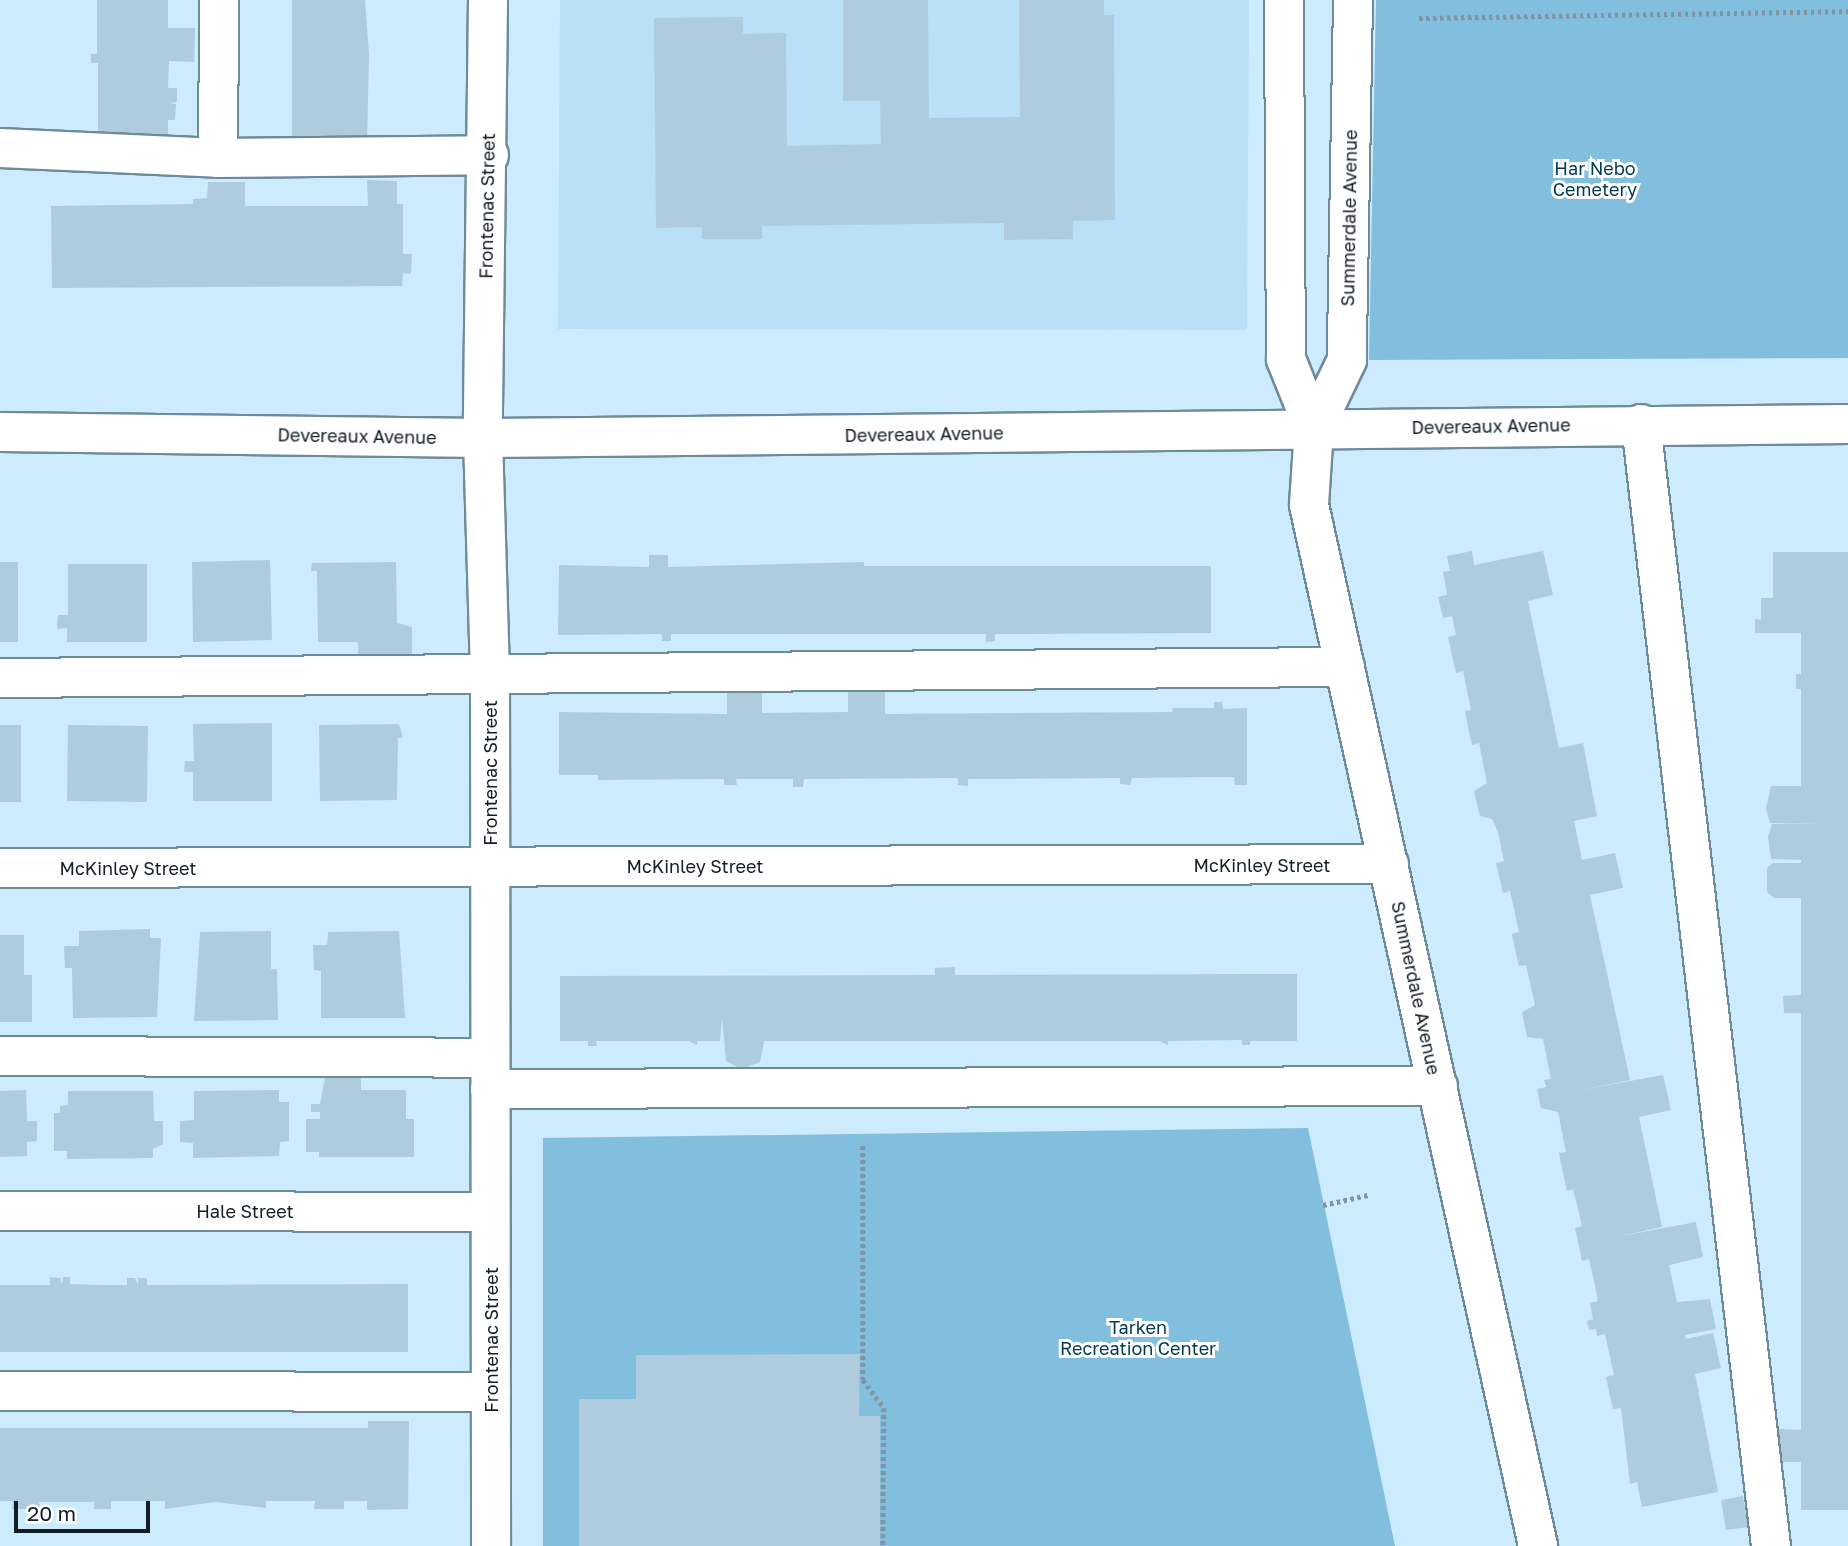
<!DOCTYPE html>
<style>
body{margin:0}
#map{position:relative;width:1848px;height:1546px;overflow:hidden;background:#ccebfd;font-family:"Golos Text",sans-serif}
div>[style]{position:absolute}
.built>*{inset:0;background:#b9e0f6}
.green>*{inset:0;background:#82bede}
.building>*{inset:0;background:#aeccde}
.path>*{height:4.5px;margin-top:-2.25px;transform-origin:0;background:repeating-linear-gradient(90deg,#7f95a3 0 3.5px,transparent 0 7px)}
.roads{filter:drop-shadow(2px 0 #6e8b9b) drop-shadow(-2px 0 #6e8b9b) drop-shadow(0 2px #6e8b9b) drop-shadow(0 -2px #6e8b9b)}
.minor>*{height:38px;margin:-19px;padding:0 19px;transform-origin:19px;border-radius:19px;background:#fff}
.major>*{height:38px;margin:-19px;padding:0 19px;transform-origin:19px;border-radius:19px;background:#fff}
span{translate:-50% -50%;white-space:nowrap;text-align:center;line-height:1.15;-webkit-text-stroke:6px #fff;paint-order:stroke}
.park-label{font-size:18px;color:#003850}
.street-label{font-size:18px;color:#121d24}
.scale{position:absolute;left:14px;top:1501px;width:136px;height:32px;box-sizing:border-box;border:4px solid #121d24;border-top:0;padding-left:9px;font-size:21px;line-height:24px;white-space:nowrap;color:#121d24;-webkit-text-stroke:5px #fff;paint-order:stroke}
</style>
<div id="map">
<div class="built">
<i style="clip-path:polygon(560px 0,1249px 0,1247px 330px,558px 329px)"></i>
</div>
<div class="green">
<i style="clip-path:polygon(1376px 0,1848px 0,1848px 358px,1369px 360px)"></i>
<i style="clip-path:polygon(1308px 1128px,1395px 1546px,543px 1546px,543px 1138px)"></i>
</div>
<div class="building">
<i style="clip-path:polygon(97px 0,168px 0,168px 28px,195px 28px,194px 62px,169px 61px,168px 88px,177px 88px,177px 102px,168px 103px,176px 104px,175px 120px,168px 120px,168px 142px,98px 140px,98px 63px,91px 63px,91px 54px,97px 54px)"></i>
<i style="clip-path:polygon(292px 0,365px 0,369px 54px,367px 143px,292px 144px)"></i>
<i style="clip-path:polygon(843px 0,928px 0,929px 118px,1020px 117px,1019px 0,1104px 0,1104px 15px,1114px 15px,1115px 220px,1073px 221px,1073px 239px,1004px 240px,1004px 223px,762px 226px,762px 239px,702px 239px,702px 227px,656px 228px,654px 18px,743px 17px,743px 34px,786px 33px,787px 146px,881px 144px,880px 101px,843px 101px)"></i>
<i style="clip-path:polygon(367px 180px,397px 181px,397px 204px,403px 204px,403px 254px,412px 254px,411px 274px,403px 273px,402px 286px,52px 288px,51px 206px,193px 204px,193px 199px,207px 198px,208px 182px,245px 182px,245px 206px,368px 206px)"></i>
<i style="clip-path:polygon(1472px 551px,1474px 565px,1543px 551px,1553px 595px,1528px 601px,1559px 748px,1583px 743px,1597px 816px,1574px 821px,1582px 860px,1615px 853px,1623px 888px,1590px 895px,1630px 1080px,1580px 1090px,1663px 1075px,1671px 1110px,1639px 1117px,1662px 1227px,1616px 1237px,1696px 1222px,1703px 1257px,1669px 1265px,1677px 1302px,1710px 1299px,1716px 1329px,1685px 1335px,1686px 1339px,1713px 1333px,1721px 1368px,1695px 1374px,1718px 1492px,1642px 1507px,1637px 1482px,1630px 1484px,1621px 1408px,1613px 1409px,1609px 1392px,1606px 1377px,1614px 1375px,1605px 1334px,1597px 1336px,1596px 1329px,1589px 1330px,1587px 1321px,1593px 1319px,1590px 1303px,1598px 1301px,1594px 1281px,1589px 1259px,1582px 1261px,1575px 1228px,1582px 1226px,1573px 1189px,1567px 1191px,1563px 1173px,1559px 1153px,1566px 1152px,1558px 1112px,1541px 1108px,1539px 1099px,1537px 1089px,1546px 1087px,1544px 1080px,1551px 1079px,1543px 1039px,1527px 1037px,1522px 1012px,1535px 1005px,1526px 965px,1519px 966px,1515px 949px,1512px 934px,1519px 932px,1510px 891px,1503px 893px,1496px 863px,1504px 861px,1498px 832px,1492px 819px,1480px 816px,1474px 791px,1487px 783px,1479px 743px,1472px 745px,1468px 727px,1465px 711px,1471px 710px,1463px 671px,1456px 673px,1448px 637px,1456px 635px,1452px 616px,1443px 618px,1438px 597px,1447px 595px,1443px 572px,1450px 571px,1447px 556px)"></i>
<i style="clip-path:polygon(1773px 552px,1848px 552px,1848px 1510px,1801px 1510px,1801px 1462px,1777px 1462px,1767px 1439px,1778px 1429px,1801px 1430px,1801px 1013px,1784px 1013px,1783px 996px,1801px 995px,1801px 898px,1774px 898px,1767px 892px,1767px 868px,1773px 863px,1801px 863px,1801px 860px,1771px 859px,1768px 837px,1772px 824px,1825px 824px,1770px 823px,1766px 809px,1771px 786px,1801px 786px,1801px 689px,1796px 689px,1796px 674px,1801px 674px,1801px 633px,1755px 633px,1755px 619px,1761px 620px,1761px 598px,1773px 598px)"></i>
<i style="clip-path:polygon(649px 555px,668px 555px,668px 567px,864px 562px,864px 566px,1211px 566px,1211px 633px,995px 634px,995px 641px,986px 642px,986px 634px,671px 634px,671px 641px,662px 641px,662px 634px,558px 635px,559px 565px,649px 567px)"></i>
<i style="clip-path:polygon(270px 560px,272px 640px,193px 642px,192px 562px)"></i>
<i style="clip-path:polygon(0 562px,18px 562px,18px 642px,0 642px)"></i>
<i style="clip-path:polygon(396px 562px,397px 623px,412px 627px,412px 661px,358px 661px,358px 642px,318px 642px,317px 571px,311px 571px,312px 563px)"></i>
<i style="clip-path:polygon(68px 564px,147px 564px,147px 642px,67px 642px,67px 628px,57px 629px,58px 615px,68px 615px)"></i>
<i style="clip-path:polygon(848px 691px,885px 692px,885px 714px,1173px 712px,1172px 708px,1214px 708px,1214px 702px,1222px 702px,1223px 709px,1247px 708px,1247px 785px,1235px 785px,1234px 777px,1210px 777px,1132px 778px,1130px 785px,1120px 784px,1120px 778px,968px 779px,968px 786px,958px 785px,958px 778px,804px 779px,803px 787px,793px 787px,793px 779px,736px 779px,737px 785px,724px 785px,724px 779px,598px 780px,598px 775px,559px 775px,559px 712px,727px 714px,727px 692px,762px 692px,762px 713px,848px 712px)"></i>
<i style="clip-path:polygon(272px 723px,272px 801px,193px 801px,193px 772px,184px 772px,185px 761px,194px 761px,193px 724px)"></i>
<i style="clip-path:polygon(399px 724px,403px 738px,398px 738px,397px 800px,320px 801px,319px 725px)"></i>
<i style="clip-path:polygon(0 725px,21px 725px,21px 802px,0 802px)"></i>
<i style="clip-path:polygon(68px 725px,148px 726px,147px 802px,67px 801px)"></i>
<i style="clip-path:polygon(150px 929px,150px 938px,161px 938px,157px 1017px,73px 1018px,72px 968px,65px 968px,64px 946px,79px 946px,79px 931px)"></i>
<i style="clip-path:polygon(271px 931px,271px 969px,277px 969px,278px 1020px,194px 1021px,200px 932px)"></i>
<i style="clip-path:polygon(399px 931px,405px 1018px,321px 1018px,321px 971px,314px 970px,313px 945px,327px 945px,328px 932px)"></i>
<i style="clip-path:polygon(0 935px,24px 935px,24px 975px,32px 975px,32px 1022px,0 1022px)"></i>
<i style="clip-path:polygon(955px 967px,955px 975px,1297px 974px,1297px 1041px,1250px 1041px,1250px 1045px,1242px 1045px,1242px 1040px,1168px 1041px,1168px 1045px,1159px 1041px,764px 1041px,760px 1062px,741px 1069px,726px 1061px,722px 1017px,720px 1041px,697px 1041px,697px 1045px,689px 1041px,596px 1041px,597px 1046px,588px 1046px,588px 1041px,560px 1041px,560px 976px,935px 975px,935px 968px)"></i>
<i style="clip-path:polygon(326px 1072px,361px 1072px,361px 1090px,406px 1090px,406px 1119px,414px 1119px,414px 1157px,319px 1157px,319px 1152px,306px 1152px,306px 1119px,320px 1119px,320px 1112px,311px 1112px,311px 1104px,320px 1104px)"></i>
<i style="clip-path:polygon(26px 1090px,27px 1121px,37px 1121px,37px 1141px,27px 1142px,27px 1156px,0 1157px,0 1091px)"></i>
<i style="clip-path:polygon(279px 1090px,279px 1102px,289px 1102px,289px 1141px,280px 1142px,279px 1156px,193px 1158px,193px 1143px,180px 1142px,180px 1121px,194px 1120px,194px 1091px)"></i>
<i style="clip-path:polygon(68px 1091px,153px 1091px,154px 1121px,163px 1121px,163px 1144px,153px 1149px,153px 1158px,67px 1159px,67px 1151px,54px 1151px,54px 1113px,60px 1113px,60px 1106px,68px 1105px)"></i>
<i style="clip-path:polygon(50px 1277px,60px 1278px,62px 1285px,63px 1277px,70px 1277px,70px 1284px,102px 1285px,127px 1285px,127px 1278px,135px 1278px,138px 1285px,138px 1278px,147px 1278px,147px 1285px,408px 1284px,408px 1352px,0 1352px,0 1285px,50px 1285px)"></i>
<i style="clip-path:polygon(860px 1354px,859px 1416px,880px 1416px,880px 1546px,579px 1546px,579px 1399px,636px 1399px,636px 1355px)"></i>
<i style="clip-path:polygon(368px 1421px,409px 1421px,408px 1509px,367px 1510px,367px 1501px,344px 1501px,344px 1509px,314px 1509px,315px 1501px,266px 1501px,266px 1508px,215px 1502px,165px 1509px,165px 1501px,111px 1501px,111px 1509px,94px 1509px,94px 1502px,39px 1502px,40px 1509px,12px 1509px,13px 1501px,0 1501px,0 1428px,368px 1428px)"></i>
<i style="clip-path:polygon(1743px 1496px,1748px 1527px,1726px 1530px,1721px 1500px)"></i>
</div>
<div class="path">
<i style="left:1419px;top:18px;width:429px;rotate:-0.9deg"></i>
<i style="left:863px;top:1146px;width:234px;rotate:90deg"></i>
<i style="left:863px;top:1380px;width:35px;rotate:53deg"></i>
<i style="left:884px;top:1408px;width:138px;rotate:90.4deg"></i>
<i style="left:1323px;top:1205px;width:46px;rotate:-12.5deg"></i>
</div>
<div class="roads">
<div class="minor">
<i style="left:488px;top:0;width:438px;rotate:90.7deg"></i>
<i style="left:483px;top:438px;width:236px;rotate:88.3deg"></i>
<i style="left:490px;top:674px;width:872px;rotate:89.93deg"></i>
<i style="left:1284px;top:0;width:359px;rotate:89.7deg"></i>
<i style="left:1286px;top:359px;width:75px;rotate:68.2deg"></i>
<i style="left:1353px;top:0;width:360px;rotate:91deg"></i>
<i style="left:1347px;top:360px;width:76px;rotate:115.6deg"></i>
<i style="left:1314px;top:429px;width:76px;rotate:93.8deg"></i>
<i style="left:1309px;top:505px;width:1066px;rotate:77.59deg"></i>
<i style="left:0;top:148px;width:218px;rotate:2.6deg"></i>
<i style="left:218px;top:158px;width:271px;rotate:-0.6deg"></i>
<i style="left:218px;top:158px;width:158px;rotate:-89.6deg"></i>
<i style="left:1641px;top:424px;width:1130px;rotate:83.39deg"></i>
<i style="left:0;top:678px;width:1345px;rotate:-0.47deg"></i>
<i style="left:0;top:868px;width:1389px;rotate:-0.16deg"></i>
<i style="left:0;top:1056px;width:490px;rotate:0.2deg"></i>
<i style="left:490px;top:1089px;width:948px;rotate:-0.18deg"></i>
<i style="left:0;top:1211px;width:490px;rotate:0.1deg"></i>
<i style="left:0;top:1391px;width:491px;rotate:0.1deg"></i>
</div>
<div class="major">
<i style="left:0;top:432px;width:483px;rotate:0.7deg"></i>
<i style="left:483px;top:438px;width:1365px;rotate:-0.59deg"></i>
</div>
</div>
<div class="park-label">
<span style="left:1595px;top:179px">Har Nebo<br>Cemetery</span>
<span style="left:1138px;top:1338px">Tarken<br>Recreation Center</span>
</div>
<div class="street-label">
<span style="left:487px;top:206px;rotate:-89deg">Frontenac Street</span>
<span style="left:1349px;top:218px;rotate:-89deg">Summerdale Avenue</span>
<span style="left:1491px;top:426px;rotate:-1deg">Devereaux Avenue</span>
<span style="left:924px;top:434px;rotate:-1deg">Devereaux Avenue</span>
<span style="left:357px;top:436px;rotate:1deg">Devereaux Avenue</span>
<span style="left:490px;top:773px;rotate:-90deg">Frontenac Street</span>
<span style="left:1262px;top:865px">McKinley Street</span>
<span style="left:695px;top:866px">McKinley Street</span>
<span style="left:128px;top:868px">McKinley Street</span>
<span style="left:1416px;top:988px;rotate:78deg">Summerdale Avenue</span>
<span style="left:245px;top:1211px">Hale Street</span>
<span style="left:491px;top:1340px;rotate:-90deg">Frontenac Street</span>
</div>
<div class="scale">20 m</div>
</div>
